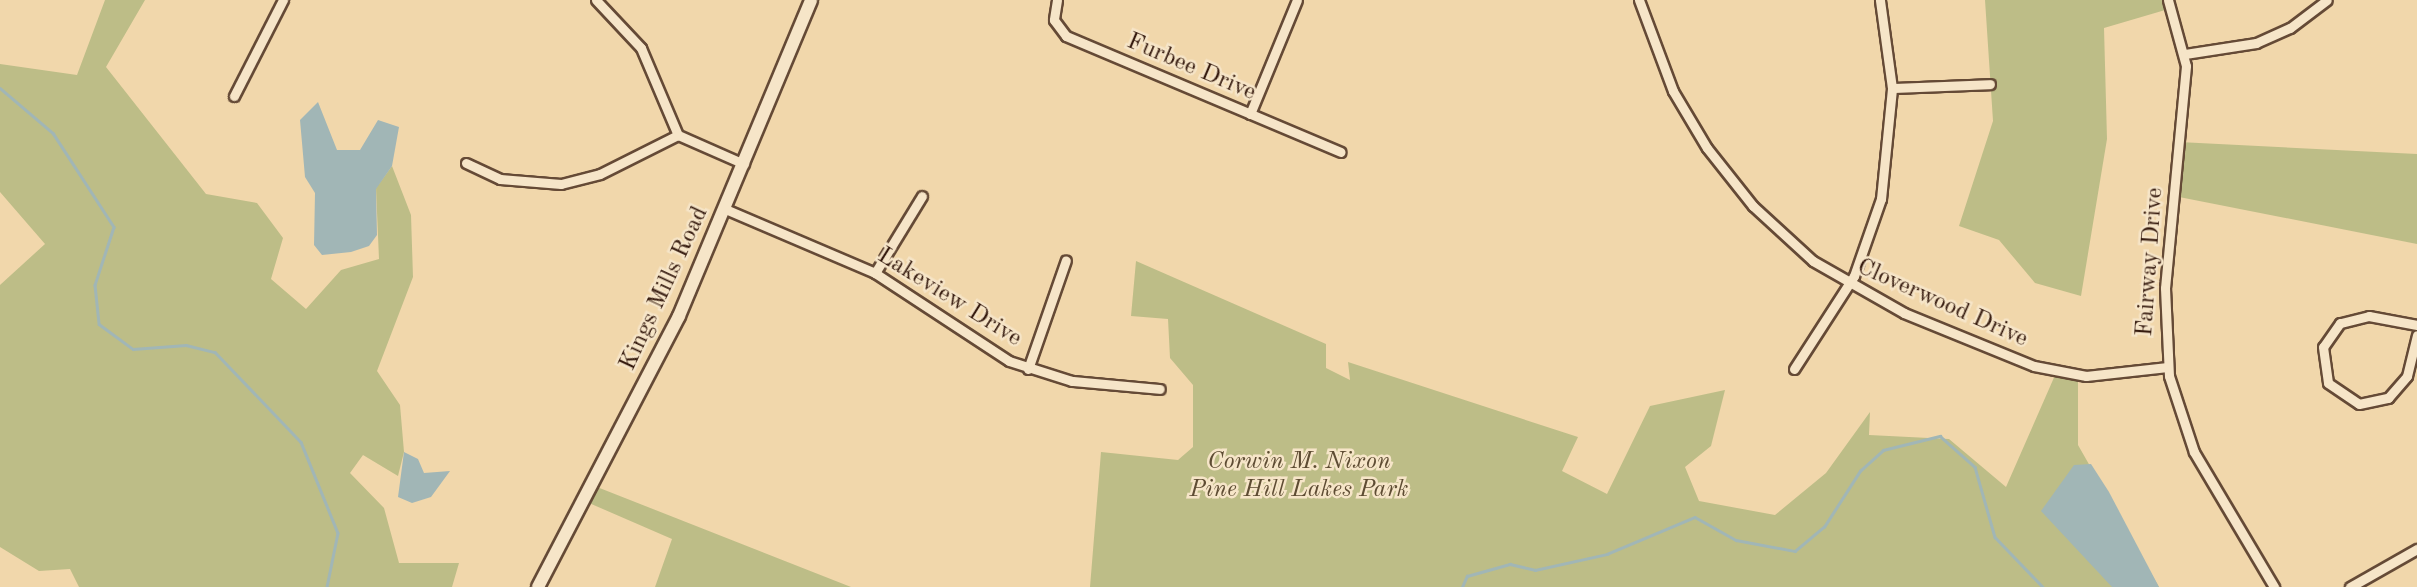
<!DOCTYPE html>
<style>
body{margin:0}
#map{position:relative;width:2417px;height:587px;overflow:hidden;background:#f1d7ab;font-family:"Old Standard TT",serif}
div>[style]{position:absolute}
.green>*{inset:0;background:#bdbd87}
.water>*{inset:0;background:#a1b6b6}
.stream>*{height:2.5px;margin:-1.25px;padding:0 1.25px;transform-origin:1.25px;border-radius:1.25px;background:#a1b6b6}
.roads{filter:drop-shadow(2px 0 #654a36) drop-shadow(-2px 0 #654a36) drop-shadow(0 2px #654a36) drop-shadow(0 -2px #654a36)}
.street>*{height:9px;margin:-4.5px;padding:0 4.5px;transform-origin:4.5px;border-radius:4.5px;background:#f6e5c8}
.secondary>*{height:12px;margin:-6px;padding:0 6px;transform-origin:6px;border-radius:6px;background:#f6e5c8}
span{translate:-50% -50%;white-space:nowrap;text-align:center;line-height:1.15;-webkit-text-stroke:5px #f6e5c8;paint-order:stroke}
.street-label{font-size:24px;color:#361b0f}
.park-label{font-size:24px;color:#5e4c33;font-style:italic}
</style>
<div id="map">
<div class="green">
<i style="clip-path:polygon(105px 0,145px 0,106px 67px,206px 194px,257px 203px,283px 238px,271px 279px,306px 309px,341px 270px,379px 259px,376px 188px,392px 166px,411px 215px,413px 277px,377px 371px,400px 405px,404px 452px,398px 476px,363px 455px,350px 473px,384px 508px,399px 563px,459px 563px,452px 587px,79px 587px,70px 569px,39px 571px,0 547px,0 285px,45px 244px,0 192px,0 64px,77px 75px)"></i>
<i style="clip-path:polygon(1985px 0,2168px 0,2172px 8px,2104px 28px,2107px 139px,2081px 296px,2035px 283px,1999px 240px,1959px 226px,1993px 121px)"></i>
<i style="clip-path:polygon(2179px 142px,2417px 154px,2417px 244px,2174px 196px)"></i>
<i style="clip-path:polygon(1136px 261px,1326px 344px,1326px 368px,1350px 380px,1348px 362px,1578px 437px,1562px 471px,1607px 494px,1650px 406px,1725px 390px,1711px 446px,1685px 467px,1699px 501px,1775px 515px,1826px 473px,1870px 412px,1869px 435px,1949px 439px,2006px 487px,2056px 373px,2078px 376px,2078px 445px,2159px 587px,1090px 587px,1101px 452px,1178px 460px,1193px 447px,1193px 385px,1170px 358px,1168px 319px,1131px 316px)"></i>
<i style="clip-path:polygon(597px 487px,851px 587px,655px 587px,672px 539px,589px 503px)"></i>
</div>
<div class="water">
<i style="clip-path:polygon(318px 102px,337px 150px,360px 150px,378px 120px,399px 127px,392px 166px,376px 189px,377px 235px,369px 246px,351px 252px,322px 255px,314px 245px,315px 193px,305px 177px,300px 120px)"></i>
<i style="clip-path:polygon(404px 452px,418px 459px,424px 473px,450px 471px,431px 497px,412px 503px,398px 497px)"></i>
<i style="clip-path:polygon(2091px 464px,2109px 492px,2159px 587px,2112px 587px,2041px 511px,2074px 465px)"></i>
</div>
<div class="stream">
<i style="left:0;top:88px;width:70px;rotate:40.3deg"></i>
<i style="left:53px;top:133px;width:112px;rotate:57deg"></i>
<i style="left:114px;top:227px;width:61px;rotate:108.1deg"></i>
<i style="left:95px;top:285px;width:39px;rotate:84deg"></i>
<i style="left:99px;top:324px;width:42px;rotate:36.3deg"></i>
<i style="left:133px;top:349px;width:53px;rotate:-4.3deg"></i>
<i style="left:186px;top:345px;width:30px;rotate:14deg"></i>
<i style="left:215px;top:352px;width:124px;rotate:46.3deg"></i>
<i style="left:301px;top:442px;width:98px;rotate:67.9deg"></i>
<i style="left:338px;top:533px;width:55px;rotate:101.5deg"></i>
<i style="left:1462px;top:587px;width:12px;rotate:-66deg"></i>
<i style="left:1467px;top:576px;width:45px;rotate:-15.6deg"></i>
<i style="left:1510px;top:564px;width:26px;rotate:13deg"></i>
<i style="left:1535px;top:570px;width:74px;rotate:-12.5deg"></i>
<i style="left:1607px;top:554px;width:95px;rotate:-22.8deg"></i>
<i style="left:1695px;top:517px;width:47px;rotate:29.3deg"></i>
<i style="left:1736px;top:540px;width:60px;rotate:10.6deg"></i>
<i style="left:1795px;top:551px;width:38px;rotate:-40deg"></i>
<i style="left:1824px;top:527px;width:67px;rotate:-57.3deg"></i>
<i style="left:1860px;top:471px;width:31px;rotate:-42deg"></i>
<i style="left:1883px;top:450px;width:59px;rotate:-13.8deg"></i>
<i style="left:1940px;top:436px;width:47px;rotate:41.5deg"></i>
<i style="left:1975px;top:467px;width:73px;rotate:74.1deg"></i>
<i style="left:1995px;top:537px;width:69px;rotate:46.2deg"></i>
</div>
<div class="roads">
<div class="street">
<i style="left:596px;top:0;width:66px;rotate:46.8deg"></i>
<i style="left:641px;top:48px;width:95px;rotate:67deg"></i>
<i style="left:678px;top:135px;width:72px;rotate:23.7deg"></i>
<i style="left:1057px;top:0;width:20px;rotate:99deg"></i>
<i style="left:1054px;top:20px;width:20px;rotate:53deg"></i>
<i style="left:1066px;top:36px;width:298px;rotate:22.9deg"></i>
<i style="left:1639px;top:0;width:97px;rotate:69.5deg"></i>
<i style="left:1673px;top:91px;width:66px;rotate:59.2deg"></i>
<i style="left:1707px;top:148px;width:74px;rotate:51.6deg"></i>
<i style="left:1753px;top:206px;width:81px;rotate:42.5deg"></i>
<i style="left:1813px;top:261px;width:105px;rotate:29.7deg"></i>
<i style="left:1904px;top:313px;width:140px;rotate:22.2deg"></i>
<i style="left:2034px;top:366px;width:53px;rotate:10.9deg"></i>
<i style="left:2086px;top:376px;width:82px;rotate:-6.3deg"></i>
<i style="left:2168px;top:0;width:68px;rotate:74.7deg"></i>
<i style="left:2186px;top:66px;width:223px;rotate:95.4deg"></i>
<i style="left:2165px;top:288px;width:88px;rotate:87.4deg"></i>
<i style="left:2169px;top:376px;width:80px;rotate:71.8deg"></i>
<i style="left:2194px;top:452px;width:157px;rotate:59.3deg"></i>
<i style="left:2185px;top:54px;width:72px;rotate:-8.8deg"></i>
<i style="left:2256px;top:43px;width:37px;rotate:-24deg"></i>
<i style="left:2290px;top:28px;width:46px;rotate:-37.1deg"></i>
<i style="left:1892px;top:88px;width:98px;rotate:-2.3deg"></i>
<i style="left:234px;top:96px;width:108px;rotate:-63deg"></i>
<i style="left:1250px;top:114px;width:123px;rotate:-67.6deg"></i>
<i style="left:466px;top:163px;width:38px;rotate:25deg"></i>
<i style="left:500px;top:179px;width:61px;rotate:4.7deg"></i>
<i style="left:561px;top:184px;width:40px;rotate:-14.4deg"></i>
<i style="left:600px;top:174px;width:87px;rotate:-26.6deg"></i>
<i style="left:725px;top:209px;width:163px;rotate:23.1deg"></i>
<i style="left:875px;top:273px;width:160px;rotate:33.3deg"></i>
<i style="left:1009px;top:361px;width:66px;rotate:17.6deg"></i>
<i style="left:1072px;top:381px;width:88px;rotate:5.2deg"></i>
<i style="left:875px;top:273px;width:90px;rotate:-58.6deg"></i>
<i style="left:2417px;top:325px;width:49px;rotate:-169.4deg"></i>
<i style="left:2369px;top:316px;width:30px;rotate:166deg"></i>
<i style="left:2340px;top:323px;width:29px;rotate:125deg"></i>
<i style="left:2323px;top:347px;width:36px;rotate:82deg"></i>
<i style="left:2328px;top:383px;width:37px;rotate:34deg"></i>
<i style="left:2359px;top:404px;width:30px;rotate:-12deg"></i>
<i style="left:2388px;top:398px;width:29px;rotate:-49deg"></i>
<i style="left:2407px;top:376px;width:42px;rotate:-76.3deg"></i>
<i style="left:1028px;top:369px;width:115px;rotate:-70.8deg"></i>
<i style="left:1794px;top:369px;width:111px;rotate:-57.2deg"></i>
<i style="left:1854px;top:276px;width:82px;rotate:-70.7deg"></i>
<i style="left:1881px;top:199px;width:112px;rotate:-84.3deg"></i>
<i style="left:1892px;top:88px;width:89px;rotate:-97.8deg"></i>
<i style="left:2350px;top:587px;width:77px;rotate:-29.6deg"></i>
</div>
<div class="secondary">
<i style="left:538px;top:587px;width:305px;rotate:-62.5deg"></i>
<i style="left:679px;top:316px;width:342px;rotate:-67.3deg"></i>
</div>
</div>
<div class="street-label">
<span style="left:1191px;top:68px;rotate:23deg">Furbee Drive</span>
<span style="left:2151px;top:262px;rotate:-86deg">Fairway Drive</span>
<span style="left:665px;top:289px;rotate:-65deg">Kings Mills Road</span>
<span style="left:949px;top:298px;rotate:32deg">Lakeview Drive</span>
<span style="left:1942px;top:304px;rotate:24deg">Cloverwood Drive</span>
</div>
<div class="park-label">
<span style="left:1299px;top:477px">Corwin M. Nixon<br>Pine Hill Lakes Park</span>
</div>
</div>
